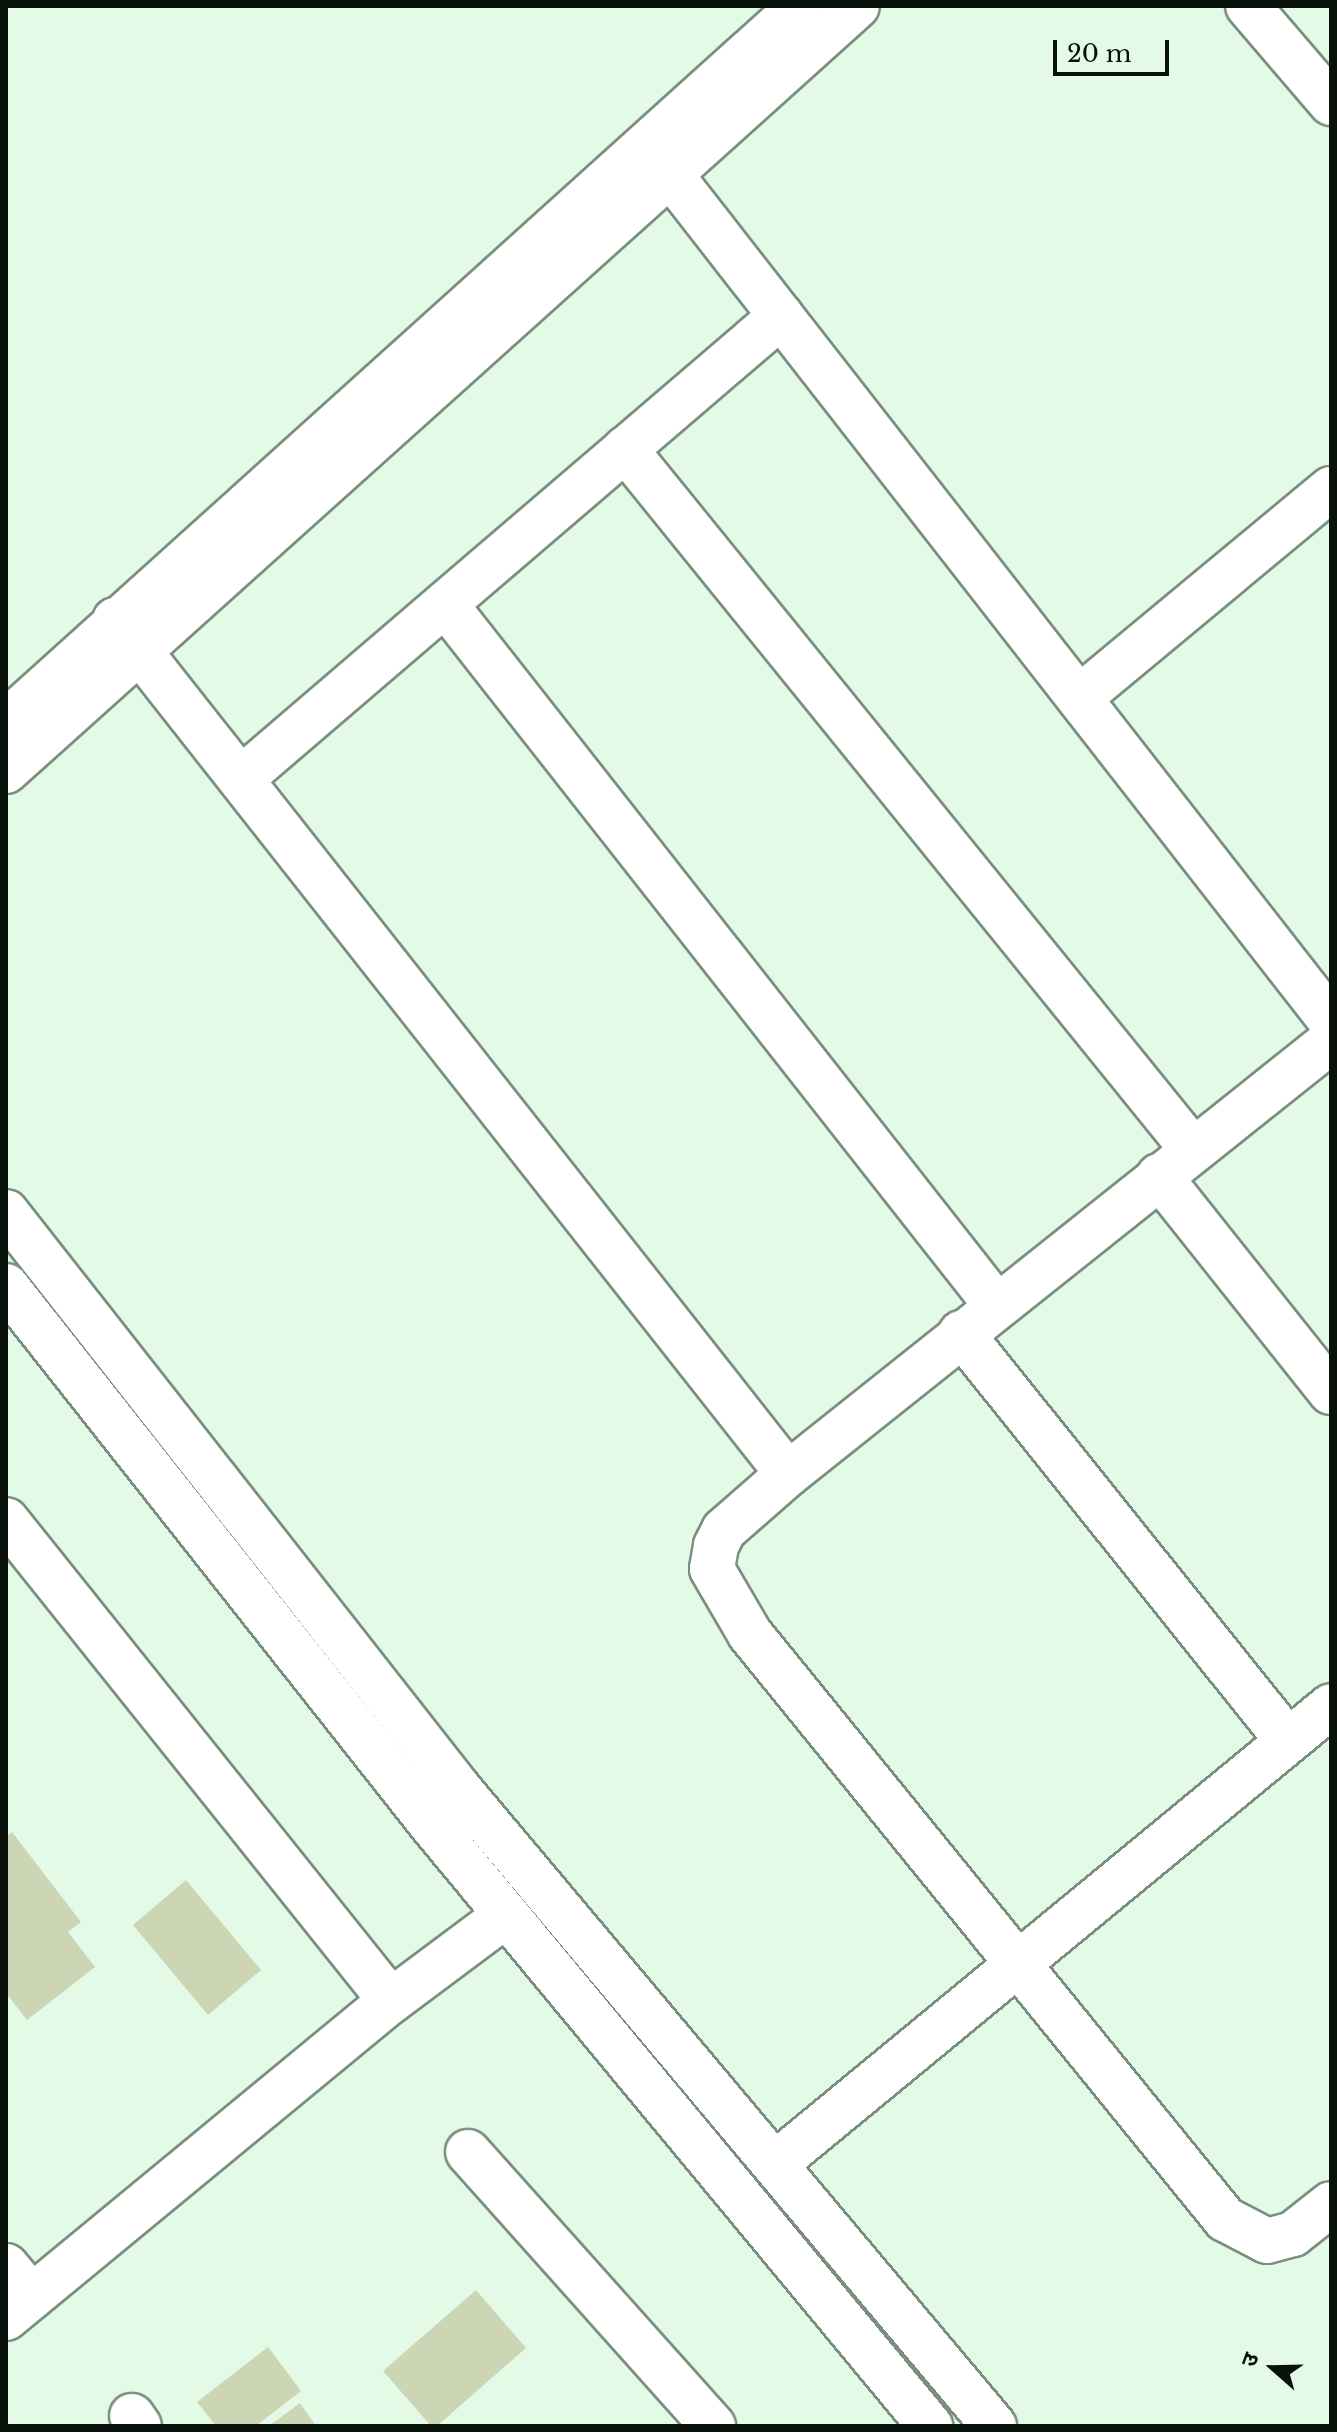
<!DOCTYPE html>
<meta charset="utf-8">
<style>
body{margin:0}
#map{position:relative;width:1337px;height:2432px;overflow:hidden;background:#e3fae7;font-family:"Libre Baskerville","Noto Sans Devanagari",serif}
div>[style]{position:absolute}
.building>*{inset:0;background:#ccd6b5}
.roads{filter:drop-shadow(2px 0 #7a8f7e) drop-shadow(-2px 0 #7a8f7e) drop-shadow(0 2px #7a8f7e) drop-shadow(0 -2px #7a8f7e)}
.minor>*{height:44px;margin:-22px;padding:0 22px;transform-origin:22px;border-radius:22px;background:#fff}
.major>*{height:44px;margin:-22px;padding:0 22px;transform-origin:22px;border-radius:22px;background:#fff}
span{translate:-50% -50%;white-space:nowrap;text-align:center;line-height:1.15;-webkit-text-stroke:6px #e3fae7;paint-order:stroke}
.frame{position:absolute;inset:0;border:8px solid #09110b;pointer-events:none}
.north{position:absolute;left:1233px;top:2328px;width:80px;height:80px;-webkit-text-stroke:6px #e3fae7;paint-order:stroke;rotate:290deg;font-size:22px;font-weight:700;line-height:32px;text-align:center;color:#09110b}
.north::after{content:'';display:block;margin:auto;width:28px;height:36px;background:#09110b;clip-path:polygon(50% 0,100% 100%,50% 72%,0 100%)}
.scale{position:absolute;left:1053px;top:40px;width:116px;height:36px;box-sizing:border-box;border:4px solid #09110b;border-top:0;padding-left:10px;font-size:24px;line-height:28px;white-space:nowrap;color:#09110b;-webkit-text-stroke:6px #e3fae7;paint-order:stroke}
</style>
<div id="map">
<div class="building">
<i style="clip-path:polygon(12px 1832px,81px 1922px,68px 1932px,95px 1967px,27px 2020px,6px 1993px,6px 1837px)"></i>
<i style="clip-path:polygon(186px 1880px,261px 1970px,208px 2015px,133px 1925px)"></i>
<i style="clip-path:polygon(476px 2290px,526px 2348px,437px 2426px,431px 2426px,383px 2371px)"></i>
<i style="clip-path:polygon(268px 2347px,301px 2391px,256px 2426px,216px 2426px,197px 2402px)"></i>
<i style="clip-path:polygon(300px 2403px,316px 2426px,269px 2426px)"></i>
</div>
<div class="roads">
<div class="minor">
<i style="left:1248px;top:6px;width:128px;rotate:49.4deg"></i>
<i style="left:670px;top:174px;width:1074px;rotate:52.03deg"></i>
<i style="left:625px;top:449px;width:902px;rotate:50.98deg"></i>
<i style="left:445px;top:604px;width:892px;rotate:51.83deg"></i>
<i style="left:115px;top:620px;width:1087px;rotate:51.76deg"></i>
<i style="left:788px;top:1474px;width:695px;rotate:-38.57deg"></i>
<i style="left:1079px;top:698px;width:327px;rotate:-39.7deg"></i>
<i style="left:6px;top:722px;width:1069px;rotate:-42.04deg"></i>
<i style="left:6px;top:771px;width:1144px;rotate:-41.95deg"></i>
<i style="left:242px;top:778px;width:710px;rotate:-40.6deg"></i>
<i style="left:1159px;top:1176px;width:276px;rotate:51.5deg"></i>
<i style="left:961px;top:1333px;width:523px;rotate:51.29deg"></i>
<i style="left:788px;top:1474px;width:85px;rotate:138.8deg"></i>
<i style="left:724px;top:1530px;width:18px;rotate:117deg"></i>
<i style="left:716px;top:1546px;width:23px;rotate:100deg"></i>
<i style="left:712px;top:1569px;width:75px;rotate:59.7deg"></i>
<i style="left:750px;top:1634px;width:754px;rotate:50.92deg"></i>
<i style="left:1225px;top:2219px;width:47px;rotate:27.6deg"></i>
<i style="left:1267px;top:2241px;width:27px;rotate:-15deg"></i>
<i style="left:1293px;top:2234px;width:48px;rotate:-38.3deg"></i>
<i style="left:6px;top:1520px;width:616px;rotate:51.33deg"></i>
<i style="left:468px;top:2152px;width:368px;rotate:48.2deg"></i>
<i style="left:775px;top:2164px;width:720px;rotate:-39.48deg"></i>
<i style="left:6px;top:2266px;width:40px;rotate:50deg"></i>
<i style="left:6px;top:2318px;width:499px;rotate:-39.5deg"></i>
<i style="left:391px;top:2001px;width:144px;rotate:-36.8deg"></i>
<i style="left:132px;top:2416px;width:12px;rotate:55deg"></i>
</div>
<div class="major">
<i style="left:6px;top:1212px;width:734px;rotate:51.86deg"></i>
<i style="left:459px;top:1789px;width:832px;rotate:49.97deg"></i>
<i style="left:6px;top:1286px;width:687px;rotate:51.68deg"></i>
<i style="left:432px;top:1825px;width:781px;rotate:50.35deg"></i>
</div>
</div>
<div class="frame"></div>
<div class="north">उ</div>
<div class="scale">20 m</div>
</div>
